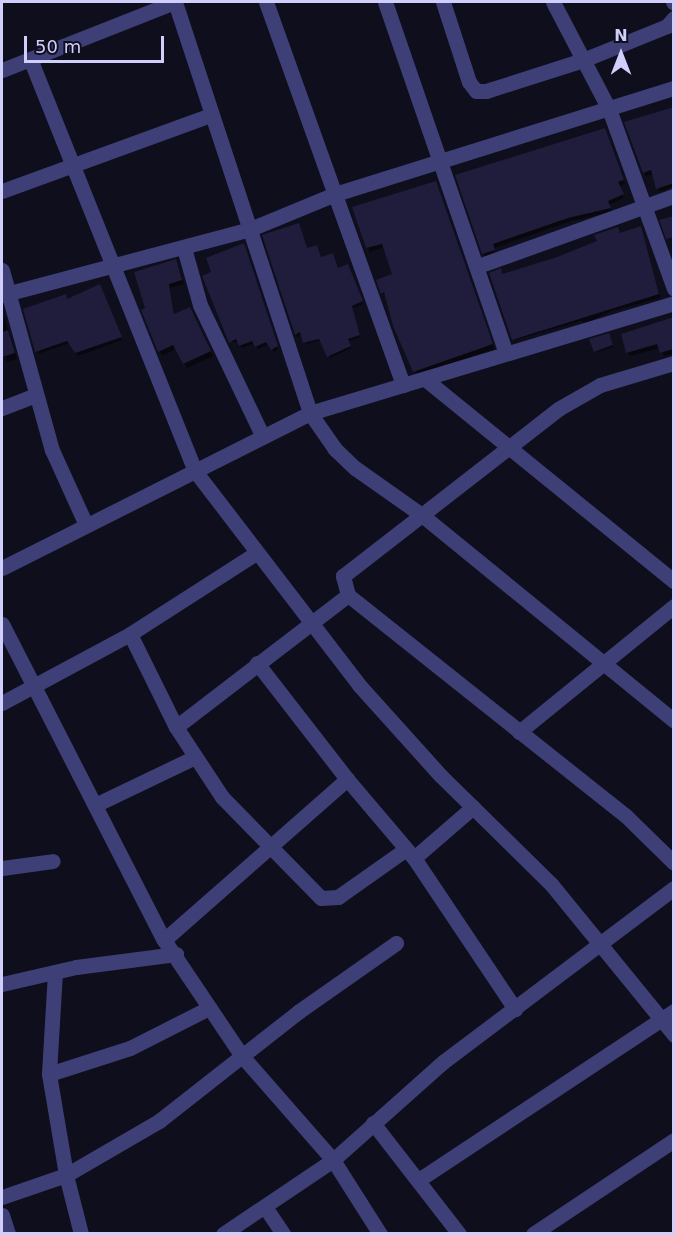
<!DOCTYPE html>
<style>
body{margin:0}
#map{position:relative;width:675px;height:1235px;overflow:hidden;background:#0f0e1c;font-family:"DejaVu Sans",sans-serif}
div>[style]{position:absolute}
.shadow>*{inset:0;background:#0007}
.building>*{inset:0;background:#201c3b}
.street>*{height:15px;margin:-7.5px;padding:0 7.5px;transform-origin:7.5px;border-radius:7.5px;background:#3d3f76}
span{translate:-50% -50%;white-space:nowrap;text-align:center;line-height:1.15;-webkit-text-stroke:5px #0f0e1c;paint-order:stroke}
.frame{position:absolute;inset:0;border:3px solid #d0cefa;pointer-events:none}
.north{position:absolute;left:591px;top:24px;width:60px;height:60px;-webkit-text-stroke:4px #0f0e1c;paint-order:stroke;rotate:0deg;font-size:16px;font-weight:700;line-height:24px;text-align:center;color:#d0cefa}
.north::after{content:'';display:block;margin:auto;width:21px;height:27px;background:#d0cefa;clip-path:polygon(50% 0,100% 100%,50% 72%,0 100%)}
.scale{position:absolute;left:24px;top:36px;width:140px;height:27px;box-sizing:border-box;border:3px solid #d0cefa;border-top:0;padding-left:8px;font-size:18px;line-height:21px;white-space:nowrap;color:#d0cefa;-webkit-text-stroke:4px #0f0e1c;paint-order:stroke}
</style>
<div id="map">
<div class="shadow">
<i style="clip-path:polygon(674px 108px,674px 186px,660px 192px,653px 174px,646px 176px,644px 173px)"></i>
<i style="clip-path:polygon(605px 130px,625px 184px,619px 186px,624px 198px,609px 205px,612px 212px,571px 221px,494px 248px,496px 254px,486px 257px,484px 254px)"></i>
<i style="clip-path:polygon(438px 187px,494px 349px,417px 375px,387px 296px,382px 293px,394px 275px,384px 247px,370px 252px,354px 208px)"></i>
<i style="clip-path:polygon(642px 232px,660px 298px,612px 311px,586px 323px,581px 321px,515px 340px,503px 276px,620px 235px)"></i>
<i style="clip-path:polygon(264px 236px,307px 250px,338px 270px,349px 268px,363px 304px,352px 308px,361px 337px,348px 341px,351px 348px,330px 358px,322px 340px,306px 344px,302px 334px,297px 337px)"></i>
<i style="clip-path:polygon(245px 248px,278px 349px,274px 352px,269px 344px,258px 349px,255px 343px,242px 348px,239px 342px,230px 342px)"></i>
<i style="clip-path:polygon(178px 265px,184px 284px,170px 288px,175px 315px,192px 313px,213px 356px,187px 368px,176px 349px,162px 356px,143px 311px)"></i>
<i style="clip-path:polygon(101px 289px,122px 340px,78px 356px,70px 343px,38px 354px,67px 300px)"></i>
<i style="clip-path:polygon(4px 316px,17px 359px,7px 362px,2px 348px)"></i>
<i style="clip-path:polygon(674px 319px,674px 354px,664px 356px,660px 348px,630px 356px,627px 352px)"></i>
<i style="clip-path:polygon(609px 337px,613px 347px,596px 353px,595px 351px)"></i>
</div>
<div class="building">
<i style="clip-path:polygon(674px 107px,674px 183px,656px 189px,651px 170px,643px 173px,624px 122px)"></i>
<i style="clip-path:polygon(605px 128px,624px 180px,618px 182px,624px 194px,608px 201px,611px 208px,568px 218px,493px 244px,495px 250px,482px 254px,455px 175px)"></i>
<i style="clip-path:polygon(436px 181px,493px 344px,413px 372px,393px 326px,384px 292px,381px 294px,376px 280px,392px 274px,382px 244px,366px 248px,352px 207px)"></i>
<i style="clip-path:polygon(674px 216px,674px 237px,666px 239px,659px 220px)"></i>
<i style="clip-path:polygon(299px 223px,307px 248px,317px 245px,321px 257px,333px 253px,338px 268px,348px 264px,363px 301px,352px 306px,360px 335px,348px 339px,351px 346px,327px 357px,319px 339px,303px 343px,300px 332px,295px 335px,262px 235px)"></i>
<i style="clip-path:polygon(641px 226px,659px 294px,512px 340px,489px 273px,501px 268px,502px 274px,557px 257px,597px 241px,594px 235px,618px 227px,620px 233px)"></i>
<i style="clip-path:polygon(244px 243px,278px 346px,271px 350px,266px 342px,255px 347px,252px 341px,239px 346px,236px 339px,229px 343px,202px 276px,211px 272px,206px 258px)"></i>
<i style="clip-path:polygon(176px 259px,182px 280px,169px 284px,174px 314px,190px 307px,211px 351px,183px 364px,173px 345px,158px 352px,141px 310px,145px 308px,134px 272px)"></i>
<i style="clip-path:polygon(100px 284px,122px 337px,75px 353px,67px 341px,35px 352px,23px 309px,66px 294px,67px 299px)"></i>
<i style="clip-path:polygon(674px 317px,673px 349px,660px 353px,657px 344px,626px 353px,621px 334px)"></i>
<i style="clip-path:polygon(8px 330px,15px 353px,2px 357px,2px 332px)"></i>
<i style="clip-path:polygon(609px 333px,613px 345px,594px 352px,589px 339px)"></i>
</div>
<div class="street">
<i style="left:175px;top:2px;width:433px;rotate:71.8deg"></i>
<i style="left:310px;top:413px;width:44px;rotate:55.2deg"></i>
<i style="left:335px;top:449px;width:28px;rotate:44deg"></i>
<i style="left:355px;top:468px;width:83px;rotate:35.2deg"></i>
<i style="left:423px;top:516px;width:324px;rotate:39.2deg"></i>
<i style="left:266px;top:2px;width:407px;rotate:70.3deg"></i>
<i style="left:385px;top:2px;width:371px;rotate:71deg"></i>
<i style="left:443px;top:2px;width:84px;rotate:72deg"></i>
<i style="left:469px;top:82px;width:11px;rotate:52deg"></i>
<i style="left:476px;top:91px;width:10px"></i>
<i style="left:486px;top:91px;width:102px;rotate:-17.7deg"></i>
<i style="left:583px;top:60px;width:91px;rotate:-22deg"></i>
<i style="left:667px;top:26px;width:11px;rotate:-49deg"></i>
<i style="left:553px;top:2px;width:121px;rotate:62.4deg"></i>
<i style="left:609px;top:109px;width:191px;rotate:70.1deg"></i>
<i style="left:673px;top:2px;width:1px;rotate:45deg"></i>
<i style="left:31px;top:61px;width:442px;rotate:68.2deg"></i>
<i style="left:195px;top:471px;width:270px;rotate:52.5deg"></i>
<i style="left:359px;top:685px;width:121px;rotate:48deg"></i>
<i style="left:440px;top:775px;width:156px;rotate:44.5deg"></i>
<i style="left:551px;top:884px;width:195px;rotate:50.8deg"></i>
<i style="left:2px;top:70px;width:186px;rotate:-21.5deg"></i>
<i style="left:2px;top:191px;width:222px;rotate:-20deg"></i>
<i style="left:184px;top:248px;width:59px;rotate:74.3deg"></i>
<i style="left:200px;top:305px;width:146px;rotate:64.5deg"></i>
<i style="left:478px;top:266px;width:208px;rotate:-19.7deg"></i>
<i style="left:2px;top:270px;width:187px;rotate:74.5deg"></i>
<i style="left:52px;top:450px;width:82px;rotate:65.6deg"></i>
<i style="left:2px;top:295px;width:257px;rotate:-14.9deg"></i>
<i style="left:250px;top:229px;width:92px;rotate:-22.4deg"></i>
<i style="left:335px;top:194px;width:355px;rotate:-17.4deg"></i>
<i style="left:425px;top:379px;width:321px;rotate:39.1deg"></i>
<i style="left:2px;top:408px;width:34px;rotate:-21deg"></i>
<i style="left:2px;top:568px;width:345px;rotate:-26.7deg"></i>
<i style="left:310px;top:413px;width:380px;rotate:-16.8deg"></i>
<i style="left:348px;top:595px;width:355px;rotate:38.5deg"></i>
<i style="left:626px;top:816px;width:67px;rotate:44.4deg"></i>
<i style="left:2px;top:624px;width:355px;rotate:62.9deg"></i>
<i style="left:164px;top:940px;width:140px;rotate:56.1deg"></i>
<i style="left:242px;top:1056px;width:138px;rotate:48.8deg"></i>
<i style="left:333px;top:1160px;width:88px;rotate:57.6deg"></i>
<i style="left:130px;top:634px;width:104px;rotate:63.7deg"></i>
<i style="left:176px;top:727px;width:84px;rotate:56.7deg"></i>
<i style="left:222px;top:797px;width:141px;rotate:45.6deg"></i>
<i style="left:321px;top:898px;width:17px;rotate:-3deg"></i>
<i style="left:338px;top:897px;width:83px;rotate:-35.2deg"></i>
<i style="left:257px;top:663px;width:147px;rotate:52.2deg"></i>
<i style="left:347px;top:779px;width:104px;rotate:49.7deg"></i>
<i style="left:414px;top:858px;width:182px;rotate:56.2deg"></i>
<i style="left:2px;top:703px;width:145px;rotate:-28.3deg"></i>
<i style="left:130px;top:634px;width:150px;rotate:-32.7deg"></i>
<i style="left:176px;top:727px;width:217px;rotate:-37.5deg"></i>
<i style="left:348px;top:595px;width:20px;rotate:-105deg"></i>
<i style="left:343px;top:576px;width:272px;rotate:-37.8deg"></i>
<i style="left:558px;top:409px;width:48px;rotate:-29.7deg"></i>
<i style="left:600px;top:385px;width:77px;rotate:-16.6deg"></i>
<i style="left:519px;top:732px;width:200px;rotate:-39.1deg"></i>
<i style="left:95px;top:805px;width:111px;rotate:-25.6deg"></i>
<i style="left:414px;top:858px;width:78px;rotate:-40.8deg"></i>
<i style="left:2px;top:868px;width:51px;rotate:-7.8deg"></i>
<i style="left:164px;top:940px;width:244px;rotate:-41.3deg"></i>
<i style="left:55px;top:972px;width:102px;rotate:93.4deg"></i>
<i style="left:49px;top:1074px;width:102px;rotate:80.4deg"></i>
<i style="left:66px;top:1175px;width:61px;rotate:75.7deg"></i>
<i style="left:2px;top:984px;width:76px;rotate:-12.9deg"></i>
<i style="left:76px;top:967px;width:101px;rotate:-7.4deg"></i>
<i style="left:49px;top:1074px;width:85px;rotate:-17.8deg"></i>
<i style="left:130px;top:1048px;width:89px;rotate:-26.9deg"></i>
<i style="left:373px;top:1123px;width:140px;rotate:52.2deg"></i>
<i style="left:420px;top:1179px;width:305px;rotate:-33.5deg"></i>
<i style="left:2px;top:1197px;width:68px;rotate:-19deg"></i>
<i style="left:66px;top:1175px;width:108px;rotate:-30.1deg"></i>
<i style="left:159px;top:1121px;width:177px;rotate:-38.1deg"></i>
<i style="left:298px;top:1012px;width:120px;rotate:-35.1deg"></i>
<i style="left:265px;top:1207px;width:32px;rotate:56deg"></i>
<i style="left:2px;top:1215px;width:20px;rotate:72deg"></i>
<i style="left:223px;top:1234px;width:133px;rotate:-33.9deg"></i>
<i style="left:333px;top:1160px;width:147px;rotate:-41.7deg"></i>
<i style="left:443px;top:1062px;width:289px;rotate:-37deg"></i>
<i style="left:533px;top:1234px;width:169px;rotate:-33.7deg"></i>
</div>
<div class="frame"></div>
<div class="north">N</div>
<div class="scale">50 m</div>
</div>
